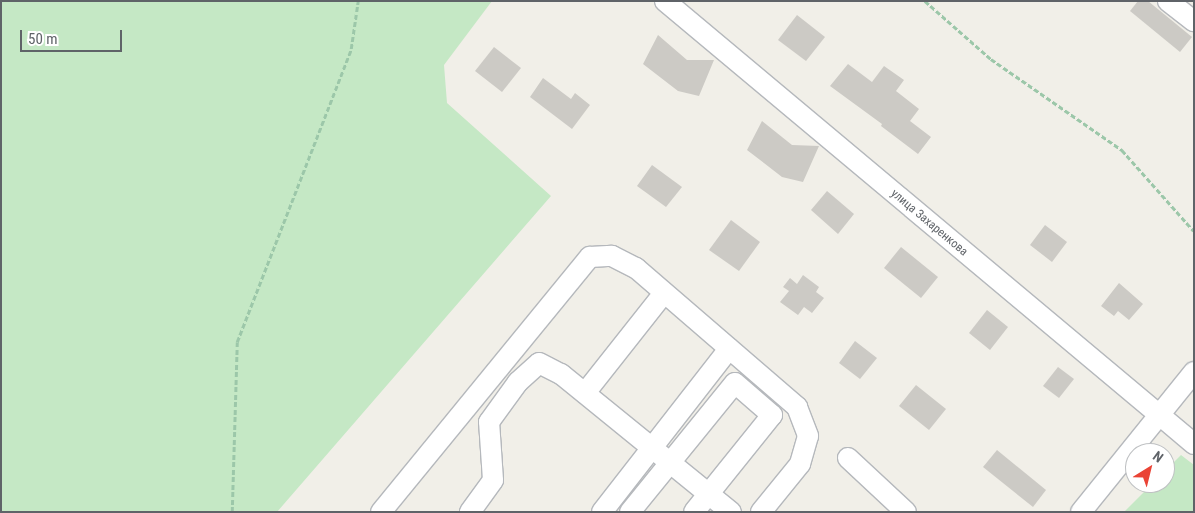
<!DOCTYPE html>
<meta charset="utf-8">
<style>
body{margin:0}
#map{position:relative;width:1195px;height:513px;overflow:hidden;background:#f1efe8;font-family:"Roboto Condensed",sans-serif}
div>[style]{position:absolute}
.green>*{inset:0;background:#c5e8c5}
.building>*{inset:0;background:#cccac5}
.path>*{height:2.5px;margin-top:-1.25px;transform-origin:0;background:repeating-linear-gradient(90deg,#9cc7a9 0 5px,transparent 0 7.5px)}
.roads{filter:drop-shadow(1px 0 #b5b8bc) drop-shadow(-1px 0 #b5b8bc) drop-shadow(0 1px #b5b8bc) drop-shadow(0 -1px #b5b8bc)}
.minor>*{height:20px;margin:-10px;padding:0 10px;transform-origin:10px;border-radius:10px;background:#fff}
span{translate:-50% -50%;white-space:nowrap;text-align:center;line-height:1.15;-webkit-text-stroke:5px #fff;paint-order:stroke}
.street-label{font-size:12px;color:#5f6368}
.frame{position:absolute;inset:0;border:2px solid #5f6368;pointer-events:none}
.north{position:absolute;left:1125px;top:443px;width:50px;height:50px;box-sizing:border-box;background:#fff;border:1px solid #bfc1c3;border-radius:50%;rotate:36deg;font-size:14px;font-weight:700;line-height:20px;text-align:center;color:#5f6368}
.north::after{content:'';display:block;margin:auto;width:18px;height:22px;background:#ea4335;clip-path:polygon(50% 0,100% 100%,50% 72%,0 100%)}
.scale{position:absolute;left:20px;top:30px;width:102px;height:22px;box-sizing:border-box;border:2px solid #5f6368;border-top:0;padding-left:6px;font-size:15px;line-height:18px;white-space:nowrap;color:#5f6368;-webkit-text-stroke:4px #fff;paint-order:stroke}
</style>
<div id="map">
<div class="green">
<i style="clip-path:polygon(1px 1px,492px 1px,444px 65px,447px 103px,551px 196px,277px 512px,1px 512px)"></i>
<i style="clip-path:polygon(1181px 455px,1194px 465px,1194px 512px,1124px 512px,1153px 483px,1165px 483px,1165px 471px)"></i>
</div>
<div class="building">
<i style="clip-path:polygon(1138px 1px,1148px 1px,1192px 37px,1180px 52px,1130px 11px)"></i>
<i style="clip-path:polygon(797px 15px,825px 37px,806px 61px,778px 40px)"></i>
<i style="clip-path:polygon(658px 35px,687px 60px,714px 60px,699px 96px,678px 91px,643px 64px)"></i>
<i style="clip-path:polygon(494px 47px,521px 68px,502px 92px,475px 71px)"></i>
<i style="clip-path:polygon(848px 64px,872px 82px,884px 66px,904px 80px,896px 91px,919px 109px,910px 121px,931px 137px,918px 154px,881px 126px,882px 124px,830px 86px)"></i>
<i style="clip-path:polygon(543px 78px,571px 99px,575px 93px,590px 105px,572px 129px,530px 97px)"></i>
<i style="clip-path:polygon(762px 121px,792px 145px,819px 146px,803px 182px,782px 177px,747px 150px)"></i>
<i style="clip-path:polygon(652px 165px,682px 187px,666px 207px,637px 186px)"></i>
<i style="clip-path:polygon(827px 191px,854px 214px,838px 234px,811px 210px)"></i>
<i style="clip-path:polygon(731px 220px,760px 242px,739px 271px,709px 250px)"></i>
<i style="clip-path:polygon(1045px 225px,1067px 242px,1052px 262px,1030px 245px)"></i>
<i style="clip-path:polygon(901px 247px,938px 277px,921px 298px,884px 268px)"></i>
<i style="clip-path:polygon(803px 275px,819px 287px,816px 292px,824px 298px,812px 313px,804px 307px,798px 315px,780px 302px,789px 291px,783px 287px,790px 278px,797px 284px)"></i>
<i style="clip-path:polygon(1119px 283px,1143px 304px,1129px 320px,1118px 311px,1114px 316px,1101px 306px)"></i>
<i style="clip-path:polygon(987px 310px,1008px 327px,990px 350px,969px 333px)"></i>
<i style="clip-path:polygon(855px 341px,877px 358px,860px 379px,839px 363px)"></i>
<i style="clip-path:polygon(1058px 367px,1074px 379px,1059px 398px,1043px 386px)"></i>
<i style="clip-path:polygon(916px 385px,946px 409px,929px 430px,899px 406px)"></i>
<i style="clip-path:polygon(997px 450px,1046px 490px,1033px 507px,983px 467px)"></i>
</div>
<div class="path">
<i style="left:925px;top:1px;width:88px;rotate:41.3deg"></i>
<i style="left:991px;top:59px;width:160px;rotate:34.8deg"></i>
<i style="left:1122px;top:150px;width:108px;rotate:48.4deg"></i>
<i style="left:232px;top:512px;width:170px;rotate:-88.3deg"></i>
<i style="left:237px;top:342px;width:314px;rotate:-68.7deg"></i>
<i style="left:351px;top:49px;width:49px;rotate:-81.7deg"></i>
</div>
<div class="roads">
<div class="minor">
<i style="left:665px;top:1px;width:690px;rotate:39.94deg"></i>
<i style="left:1168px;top:1px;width:33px;rotate:38deg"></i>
<i style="left:585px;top:393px;width:127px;rotate:-51.7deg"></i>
<i style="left:848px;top:458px;width:79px;rotate:43deg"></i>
<i style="left:381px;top:512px;width:330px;rotate:-50.7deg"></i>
<i style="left:590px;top:257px;width:22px;rotate:-3deg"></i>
<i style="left:612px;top:256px;width:27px;rotate:27deg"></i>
<i style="left:636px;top:268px;width:213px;rotate:40.8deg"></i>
<i style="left:797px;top:407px;width:31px;rotate:69deg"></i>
<i style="left:808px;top:436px;width:29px;rotate:106deg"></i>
<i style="left:800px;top:464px;width:62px;rotate:129.1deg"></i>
<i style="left:470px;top:512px;width:39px;rotate:-54deg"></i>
<i style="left:493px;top:480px;width:58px;rotate:-93.9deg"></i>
<i style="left:489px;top:422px;width:49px;rotate:-54.1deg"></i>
<i style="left:518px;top:382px;width:28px;rotate:-42deg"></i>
<i style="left:539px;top:363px;width:25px;rotate:27deg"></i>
<i style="left:561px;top:374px;width:219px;rotate:39.1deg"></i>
<i style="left:602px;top:512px;width:207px;rotate:-52.1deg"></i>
<i style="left:630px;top:512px;width:166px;rotate:-50.9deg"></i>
<i style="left:735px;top:383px;width:49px;rotate:40.9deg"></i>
<i style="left:772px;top:415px;width:124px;rotate:128.8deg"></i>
<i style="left:1081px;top:512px;width:180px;rotate:-51.1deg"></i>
</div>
</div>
<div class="street-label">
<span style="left:929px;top:223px;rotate:40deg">улица Захаренкова</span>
</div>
<div class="frame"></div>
<div class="north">N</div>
<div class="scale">50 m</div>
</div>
